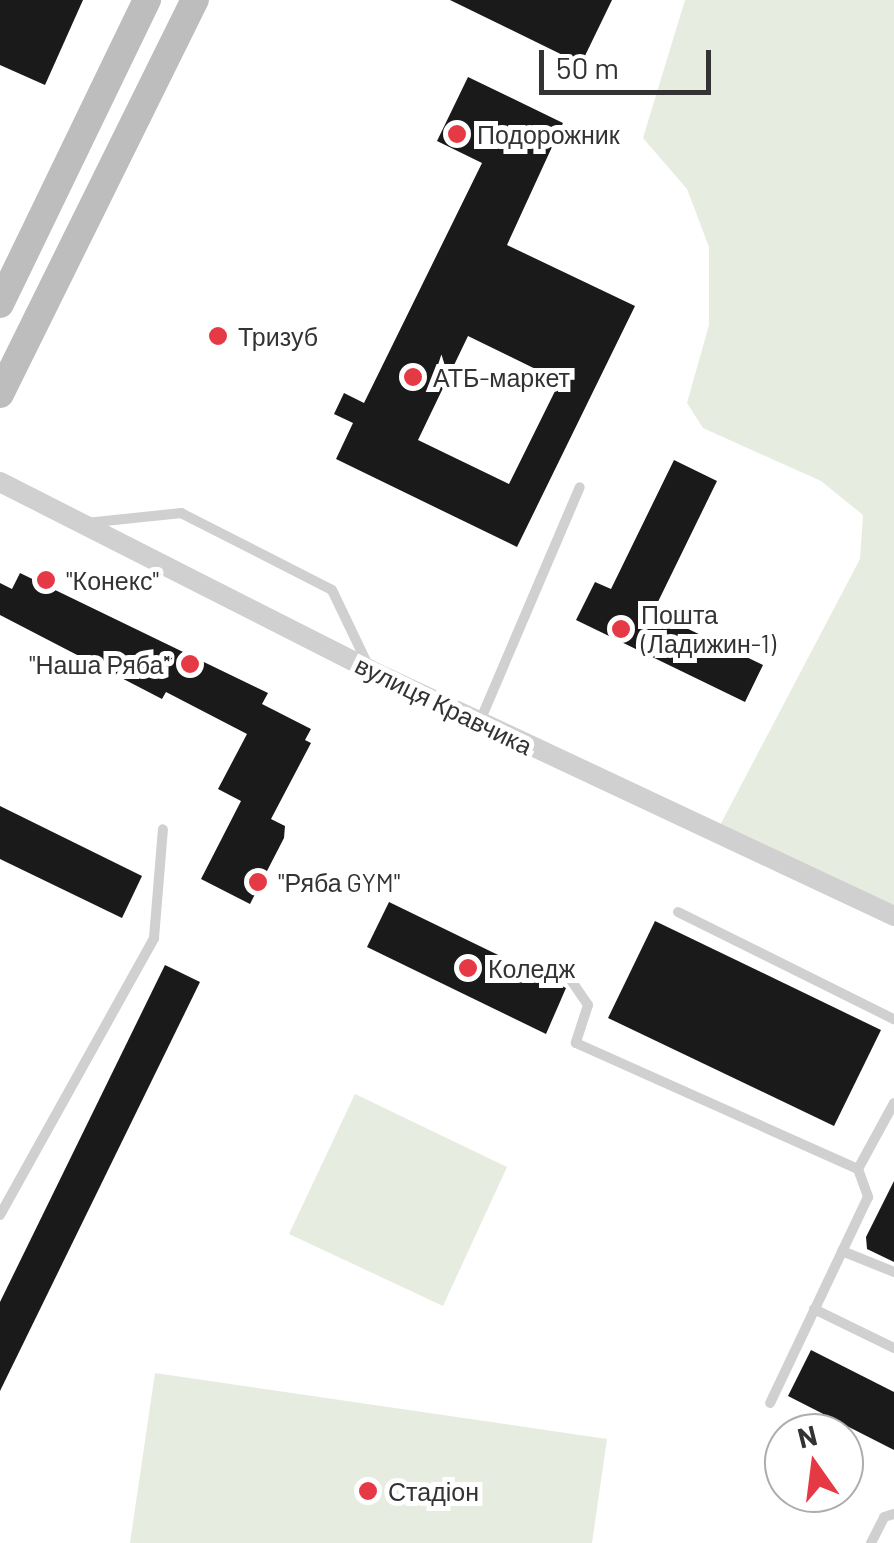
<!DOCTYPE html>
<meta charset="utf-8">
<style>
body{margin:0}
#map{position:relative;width:894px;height:1543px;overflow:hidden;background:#fff;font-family:Barlow,sans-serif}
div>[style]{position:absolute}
.green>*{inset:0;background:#e6ecdf}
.building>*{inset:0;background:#1a1a1a}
.lane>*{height:10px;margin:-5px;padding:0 5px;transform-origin:5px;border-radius:5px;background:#d0d0d0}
.street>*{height:20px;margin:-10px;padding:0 10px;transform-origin:10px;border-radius:10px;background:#d0d0d0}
.secondary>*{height:28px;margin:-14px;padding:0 14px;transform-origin:14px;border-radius:14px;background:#bdbdbd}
.dots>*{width:28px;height:28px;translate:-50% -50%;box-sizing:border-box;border:5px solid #fff;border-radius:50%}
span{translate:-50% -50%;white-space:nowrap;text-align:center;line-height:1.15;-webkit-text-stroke:10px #fff;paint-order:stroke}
.poi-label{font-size:25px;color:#333}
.left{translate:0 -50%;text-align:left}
.right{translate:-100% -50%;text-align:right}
.street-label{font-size:25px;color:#333}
.north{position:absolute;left:764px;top:1413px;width:100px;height:100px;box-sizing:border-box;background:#fff;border:2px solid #adadad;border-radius:50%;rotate:346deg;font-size:28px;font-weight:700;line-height:40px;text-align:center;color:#333}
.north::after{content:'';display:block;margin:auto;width:35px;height:45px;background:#e63946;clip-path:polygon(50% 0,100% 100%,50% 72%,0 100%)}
.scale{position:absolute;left:539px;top:50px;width:172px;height:45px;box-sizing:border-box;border:5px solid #333;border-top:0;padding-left:12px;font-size:30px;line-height:35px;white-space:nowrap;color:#333;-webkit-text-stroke:8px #fff;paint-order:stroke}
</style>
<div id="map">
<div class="green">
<i style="clip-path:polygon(685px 0,894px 0,894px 917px,717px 831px,860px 559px,863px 515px,821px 481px,703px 428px,687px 403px,709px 325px,709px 247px,687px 189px,643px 138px)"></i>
<i style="clip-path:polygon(355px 1094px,507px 1167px,443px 1306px,289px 1234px)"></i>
<i style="clip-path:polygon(155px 1373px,607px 1439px,592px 1543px,130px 1543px)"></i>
</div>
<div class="building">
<i style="clip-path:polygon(0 0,83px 0,45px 85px,0 65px)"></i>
<i style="clip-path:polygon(450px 0,612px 0,581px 64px)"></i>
<i style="clip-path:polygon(evenodd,468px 77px,563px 123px,507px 245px,635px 306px,517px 547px,336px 459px,353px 423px,334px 414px,344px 393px,364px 403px,482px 163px,437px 141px,468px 77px,468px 336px,560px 381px,509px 484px,418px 440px,468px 336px)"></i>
<i style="clip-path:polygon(674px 460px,717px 481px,653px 612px,763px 665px,745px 702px,576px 620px,595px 582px,611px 589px)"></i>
<i style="clip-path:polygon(20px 573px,268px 693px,262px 704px,311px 729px,305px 740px,311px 743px,271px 819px,285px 826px,284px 838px,250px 904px,201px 879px,241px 801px,218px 789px,247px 734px,166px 692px,162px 699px,0 615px,0 583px,12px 589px)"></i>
<i style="clip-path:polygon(0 806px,142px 876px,122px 918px,0 859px)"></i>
<i style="clip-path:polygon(389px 902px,566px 988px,546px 1034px,367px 947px)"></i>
<i style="clip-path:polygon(655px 921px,881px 1030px,834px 1126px,608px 1018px)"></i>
<i style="clip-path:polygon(165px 965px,200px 982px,0 1391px,0 1302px)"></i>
<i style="clip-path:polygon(894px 1181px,894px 1262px,867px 1249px,866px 1237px)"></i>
<i style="clip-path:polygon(811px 1350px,894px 1392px,894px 1450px,788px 1396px)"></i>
</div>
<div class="lane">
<i style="left:86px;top:523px;width:96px;rotate:-6deg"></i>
<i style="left:181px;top:513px;width:169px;rotate:27deg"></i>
<i style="left:332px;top:590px;width:83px;rotate:64.4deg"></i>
<i style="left:480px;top:721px;width:254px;rotate:-66.9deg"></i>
<i style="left:678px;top:912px;width:241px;rotate:26.4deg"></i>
<i style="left:562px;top:967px;width:46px;rotate:55.6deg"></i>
<i style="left:588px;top:1005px;width:40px;rotate:108deg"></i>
<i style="left:576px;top:1043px;width:309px;rotate:24.1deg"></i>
<i style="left:858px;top:1169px;width:30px;rotate:70deg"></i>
<i style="left:868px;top:1197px;width:228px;rotate:115.4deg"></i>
<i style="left:858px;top:1169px;width:75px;rotate:-61.4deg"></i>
<i style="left:0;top:1215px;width:317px;rotate:-60.9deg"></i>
<i style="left:154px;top:938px;width:109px;rotate:-85.3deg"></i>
<i style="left:842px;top:1251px;width:56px;rotate:22deg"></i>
<i style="left:814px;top:1309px;width:89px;rotate:26deg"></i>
<i style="left:871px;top:1543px;width:29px;rotate:-63deg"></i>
<i style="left:884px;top:1517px;width:10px;rotate:-17deg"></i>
</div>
<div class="street">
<i style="left:0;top:482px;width:415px;rotate:26.9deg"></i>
<i style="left:370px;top:670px;width:579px;rotate:25.15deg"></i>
</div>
<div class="secondary">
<i style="left:0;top:304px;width:338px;rotate:-64.2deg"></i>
<i style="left:0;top:394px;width:440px;rotate:-63.7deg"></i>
</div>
<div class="dots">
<i style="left:457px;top:134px;background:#e63946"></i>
<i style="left:218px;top:336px;background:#e63946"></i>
<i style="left:413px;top:377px;background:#e63946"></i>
<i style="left:46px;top:580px;background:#e63946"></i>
<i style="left:621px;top:629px;background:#e63946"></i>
<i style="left:190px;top:664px;background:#e63946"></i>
<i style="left:258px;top:882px;background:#e63946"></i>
<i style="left:468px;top:968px;background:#e63946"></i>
<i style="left:368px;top:1491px;background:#e63946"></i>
</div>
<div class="poi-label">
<span class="left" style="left:477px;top:134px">Подорожник</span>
<span class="left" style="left:238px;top:336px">Тризуб</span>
<span class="left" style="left:433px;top:377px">АТБ-маркет</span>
<span class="left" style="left:66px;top:580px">"Конекс"</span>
<span class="left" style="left:641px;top:629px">Пошта<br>(Ладижин-1)</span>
<span class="right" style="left:170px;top:664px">"Наша Ряба"</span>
<span class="left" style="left:278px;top:882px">"Ряба GYM"</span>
<span class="left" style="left:488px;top:968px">Коледж</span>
<span class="left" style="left:388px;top:1491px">Стадіон</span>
</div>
<div class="street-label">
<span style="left:444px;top:705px;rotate:26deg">вулиця Кравчика</span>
</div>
<div class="north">N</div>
<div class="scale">50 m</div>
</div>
